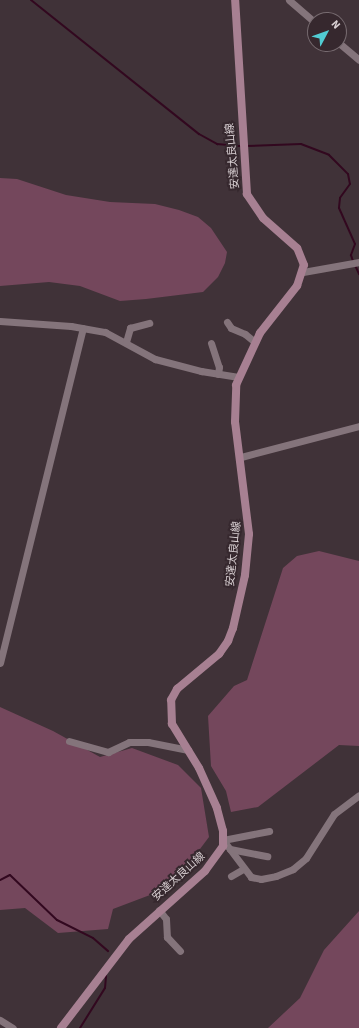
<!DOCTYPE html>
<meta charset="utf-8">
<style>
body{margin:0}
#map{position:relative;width:359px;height:1028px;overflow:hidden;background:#403238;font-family:"Source Sans 3","Noto Sans JP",sans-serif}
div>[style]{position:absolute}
.green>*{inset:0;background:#74475c}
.stream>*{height:2px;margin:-1px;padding:0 1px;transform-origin:1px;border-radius:1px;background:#32081f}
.minor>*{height:7px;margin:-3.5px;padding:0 3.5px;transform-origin:3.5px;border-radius:3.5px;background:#84747b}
.secondary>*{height:8px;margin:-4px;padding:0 4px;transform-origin:4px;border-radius:4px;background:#a78092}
span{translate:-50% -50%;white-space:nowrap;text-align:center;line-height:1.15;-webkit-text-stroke:4px #36282e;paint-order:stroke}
.street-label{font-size:11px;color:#d9d0d3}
.north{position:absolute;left:307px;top:12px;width:40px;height:40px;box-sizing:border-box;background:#36282e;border:1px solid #776b70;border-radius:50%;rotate:49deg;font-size:11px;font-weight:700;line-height:16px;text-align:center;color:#d9d0d3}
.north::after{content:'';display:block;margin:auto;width:14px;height:18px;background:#51ccd3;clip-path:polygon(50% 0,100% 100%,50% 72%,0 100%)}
</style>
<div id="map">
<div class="green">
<i style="clip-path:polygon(0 178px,17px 179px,66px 195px,110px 202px,155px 204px,179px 210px,198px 217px,211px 228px,227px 252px,225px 263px,218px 277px,203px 292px,146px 299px,120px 301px,80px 286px,49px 282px,0 286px)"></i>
<i style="clip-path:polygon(319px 551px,359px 561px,359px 746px,339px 745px,258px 807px,231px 812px,226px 791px,211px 766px,208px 716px,234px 686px,247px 680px,283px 568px,297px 556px)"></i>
<i style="clip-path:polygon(0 707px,53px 731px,100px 757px,132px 748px,178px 765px,201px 788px,209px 837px,188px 865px,150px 895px,113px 909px,108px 929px,58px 933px,25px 908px,0 910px)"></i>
<i style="clip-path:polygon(359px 911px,359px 1028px,268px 1028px,300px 998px,324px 950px)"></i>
</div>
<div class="stream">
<i style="left:31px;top:0;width:215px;rotate:38.6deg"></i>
<i style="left:199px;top:134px;width:21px;rotate:29deg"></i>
<i style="left:217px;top:144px;width:25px;rotate:5deg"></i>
<i style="left:246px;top:146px;width:55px;rotate:-2.1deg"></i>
<i style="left:301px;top:144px;width:30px;rotate:21deg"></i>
<i style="left:329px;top:155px;width:27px;rotate:45deg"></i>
<i style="left:348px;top:174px;width:10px;rotate:79deg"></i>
<i style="left:350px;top:184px;width:17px;rotate:126deg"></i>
<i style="left:340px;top:198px;width:10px;rotate:96deg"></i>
<i style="left:339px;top:208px;width:39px;rotate:66deg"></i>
<i style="left:355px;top:244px;width:12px;rotate:110deg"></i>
<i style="left:351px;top:255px;width:6px;rotate:72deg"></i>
<i style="left:355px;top:265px;width:10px;rotate:66deg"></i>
<i style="left:0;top:880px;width:11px;rotate:-27deg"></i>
<i style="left:10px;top:875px;width:65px;rotate:43.8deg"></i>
<i style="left:57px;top:920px;width:40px;rotate:26.6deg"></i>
<i style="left:93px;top:938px;width:20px;rotate:41deg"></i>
<i style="left:80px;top:1028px;width:47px;rotate:-58deg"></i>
<i style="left:105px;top:988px;width:12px;rotate:-85deg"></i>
</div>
<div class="minor">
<i style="left:289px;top:0;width:35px;rotate:41deg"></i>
<i style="left:339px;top:43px;width:26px;rotate:40deg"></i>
<i style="left:303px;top:272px;width:57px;rotate:-10.1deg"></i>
<i style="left:0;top:321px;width:71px;rotate:4deg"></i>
<i style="left:71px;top:326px;width:35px;rotate:10deg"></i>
<i style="left:105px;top:332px;width:57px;rotate:28.4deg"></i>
<i style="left:155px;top:359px;width:48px;rotate:14.6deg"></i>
<i style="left:201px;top:371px;width:38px;rotate:9deg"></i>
<i style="left:227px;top:322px;width:7px;rotate:56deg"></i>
<i style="left:231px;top:328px;width:15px;rotate:23deg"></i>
<i style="left:245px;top:334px;width:13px;rotate:39deg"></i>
<i style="left:126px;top:342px;width:15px;rotate:-74deg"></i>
<i style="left:130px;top:328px;width:20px;rotate:-15deg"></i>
<i style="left:211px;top:343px;width:25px;rotate:72deg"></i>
<i style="left:219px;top:367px;width:7px;rotate:98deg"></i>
<i style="left:241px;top:457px;width:122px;rotate:-14.7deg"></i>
<i style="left:0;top:663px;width:345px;rotate:-76.1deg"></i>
<i style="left:69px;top:741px;width:41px;rotate:15.8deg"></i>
<i style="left:108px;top:752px;width:23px;rotate:-25deg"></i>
<i style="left:129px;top:742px;width:19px"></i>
<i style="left:148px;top:742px;width:41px;rotate:11.3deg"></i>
<i style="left:223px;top:840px;width:46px;rotate:52.9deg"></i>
<i style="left:251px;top:877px;width:10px;rotate:11deg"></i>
<i style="left:261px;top:879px;width:15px;rotate:-11deg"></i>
<i style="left:276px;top:876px;width:18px;rotate:-22deg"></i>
<i style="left:293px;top:869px;width:17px;rotate:-40deg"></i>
<i style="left:306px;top:858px;width:52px;rotate:-57.5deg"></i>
<i style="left:334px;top:814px;width:31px;rotate:-37deg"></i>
<i style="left:223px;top:840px;width:47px;rotate:-11.1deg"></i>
<i style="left:230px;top:849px;width:38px;rotate:11deg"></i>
<i style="left:231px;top:876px;width:14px;rotate:-30deg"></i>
<i style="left:159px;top:910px;width:11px;rotate:52deg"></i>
<i style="left:166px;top:919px;width:18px;rotate:87deg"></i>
<i style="left:167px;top:937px;width:19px;rotate:47deg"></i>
<i style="left:0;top:1020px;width:15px;rotate:32deg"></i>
</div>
<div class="secondary">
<i style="left:61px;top:1028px;width:112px;rotate:-52.6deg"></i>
<i style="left:129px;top:939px;width:102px;rotate:-41.8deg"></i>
<i style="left:205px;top:871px;width:31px;rotate:-54deg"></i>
<i style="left:223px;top:846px;width:15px;rotate:-90deg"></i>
<i style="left:223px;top:831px;width:24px;rotate:-105deg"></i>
<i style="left:217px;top:808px;width:44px;rotate:-114.2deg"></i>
<i style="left:199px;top:768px;width:52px;rotate:-121.5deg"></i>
<i style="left:172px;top:724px;width:24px;rotate:-92deg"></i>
<i style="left:171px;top:700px;width:13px;rotate:-61deg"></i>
<i style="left:177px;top:689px;width:55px;rotate:-39.8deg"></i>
<i style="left:219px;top:654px;width:16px;rotate:-55deg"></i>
<i style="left:228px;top:641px;width:14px;rotate:-69deg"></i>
<i style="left:233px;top:628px;width:54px;rotate:-77.2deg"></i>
<i style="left:245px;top:575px;width:41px;rotate:-84.4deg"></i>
<i style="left:249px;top:534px;width:113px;rotate:-97.1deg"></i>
<i style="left:235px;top:422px;width:37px;rotate:-88deg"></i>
<i style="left:236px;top:385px;width:57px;rotate:-65.2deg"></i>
<i style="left:260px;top:333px;width:60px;rotate:-51.8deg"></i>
<i style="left:297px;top:286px;width:22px;rotate:-72deg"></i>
<i style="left:304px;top:265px;width:18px;rotate:-112deg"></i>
<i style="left:297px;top:248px;width:45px;rotate:-138.6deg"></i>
<i style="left:263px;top:218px;width:29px;rotate:-124deg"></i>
<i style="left:247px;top:194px;width:194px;rotate:-93.5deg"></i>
</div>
<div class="street-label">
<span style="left:233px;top:156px;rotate:-95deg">安達太良山線</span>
<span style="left:234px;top:554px;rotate:-84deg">安達太良山線</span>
<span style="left:179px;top:877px;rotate:-42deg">安達太良山線</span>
</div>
<div class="north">N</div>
</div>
